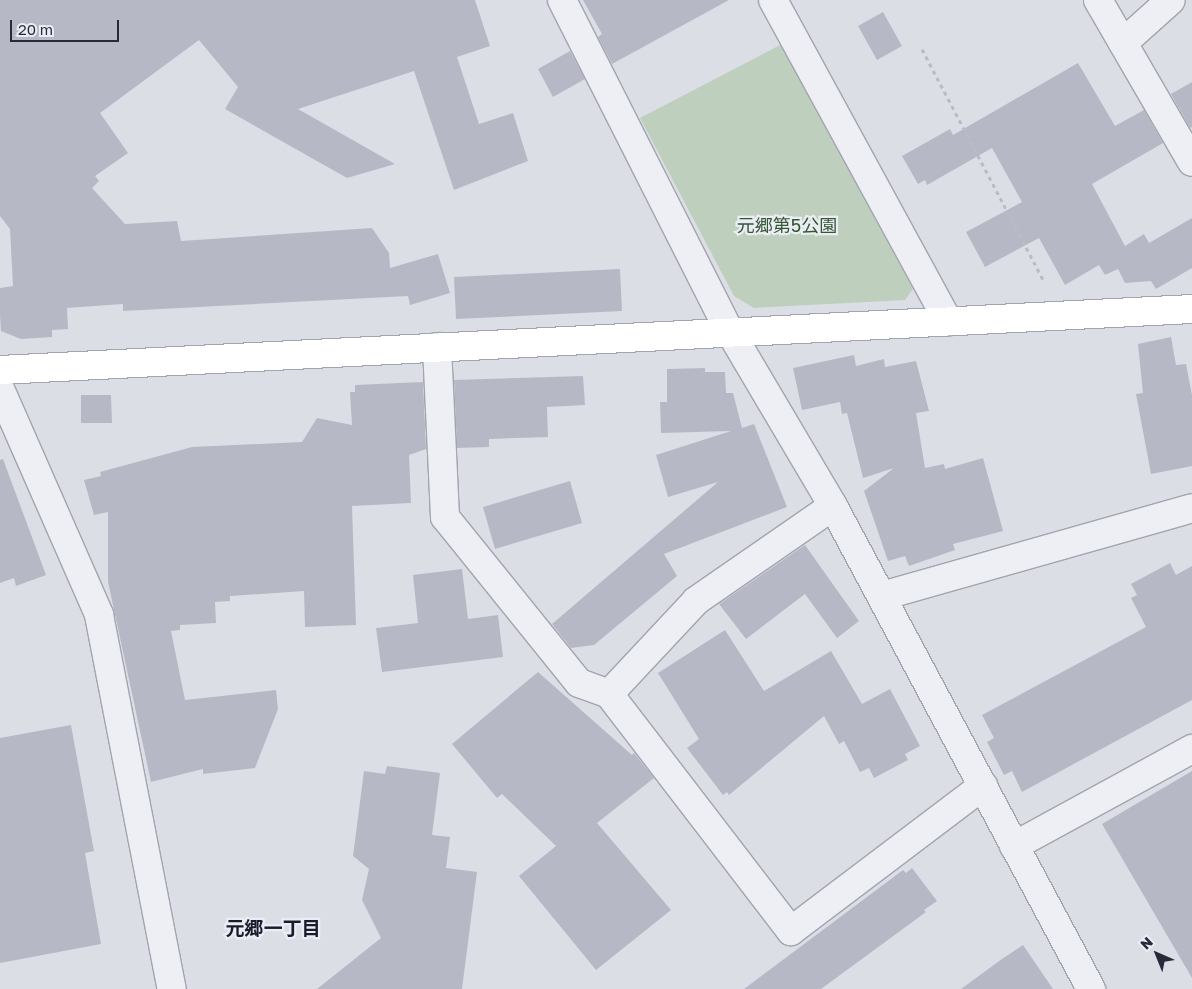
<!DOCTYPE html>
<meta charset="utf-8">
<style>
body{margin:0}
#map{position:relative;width:1192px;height:989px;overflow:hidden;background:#dcdee6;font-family:"Golos Text","Noto Sans JP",sans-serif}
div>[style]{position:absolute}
.green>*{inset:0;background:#bfcfbd}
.building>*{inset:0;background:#b6b9c5}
.path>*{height:3px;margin-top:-1.5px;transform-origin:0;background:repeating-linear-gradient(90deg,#babcc4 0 4px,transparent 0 8px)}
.roads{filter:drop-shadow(1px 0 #a2a4af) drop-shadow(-1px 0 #a2a4af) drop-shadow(0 1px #a2a4af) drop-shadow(0 -1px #a2a4af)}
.street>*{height:28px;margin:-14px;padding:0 14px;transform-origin:14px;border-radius:14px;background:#eeeff4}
.secondary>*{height:28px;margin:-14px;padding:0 14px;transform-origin:14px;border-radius:14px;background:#fff}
span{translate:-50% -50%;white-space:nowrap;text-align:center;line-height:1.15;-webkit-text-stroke:4.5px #ebedf4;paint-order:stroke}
.park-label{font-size:18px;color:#355734}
.neighbourhood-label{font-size:19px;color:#191c2c;font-weight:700}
.north{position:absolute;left:1132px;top:929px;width:50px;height:50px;-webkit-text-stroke:4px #ebedf4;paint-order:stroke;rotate:316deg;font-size:14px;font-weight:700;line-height:20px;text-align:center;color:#262a3b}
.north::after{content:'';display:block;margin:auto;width:18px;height:22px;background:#262a3b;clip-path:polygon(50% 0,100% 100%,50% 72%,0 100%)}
.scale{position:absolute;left:10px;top:20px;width:109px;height:22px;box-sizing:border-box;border:2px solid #262a3b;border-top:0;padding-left:6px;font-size:15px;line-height:18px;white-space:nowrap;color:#262a3b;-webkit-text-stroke:4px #ebedf4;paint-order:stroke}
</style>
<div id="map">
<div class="green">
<i style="clip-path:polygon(782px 44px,913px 289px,905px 300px,754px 308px,734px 296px,640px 118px)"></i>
</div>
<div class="building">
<i style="clip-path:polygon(0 0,475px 0,490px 46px,457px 57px,479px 124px,513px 113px,528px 161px,454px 190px,414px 71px,298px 109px,395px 164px,347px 178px,225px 109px,238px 87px,199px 40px,100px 113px,128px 153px,95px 176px,99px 181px,92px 188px,125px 224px,177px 221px,181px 241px,372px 228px,389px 253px,390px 268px,438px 254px,450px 293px,410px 305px,408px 296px,123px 311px,123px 304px,67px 308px,68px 329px,52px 330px,52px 337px,21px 339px,1px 331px,0 315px,0 288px,13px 286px,10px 229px,0 216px)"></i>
<i style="clip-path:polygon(583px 0,729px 0,612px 64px,598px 37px,602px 34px)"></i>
<i style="clip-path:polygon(883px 12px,902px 46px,877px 60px,858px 26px)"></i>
<i style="clip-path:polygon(570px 51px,585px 79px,553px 97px,538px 69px)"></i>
<i style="clip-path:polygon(1078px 63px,1115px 126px,1144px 110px,1163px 143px,1092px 184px,1125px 246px,1144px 234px,1149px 243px,1192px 218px,1192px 268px,1156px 289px,1151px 281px,1125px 283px,1118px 269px,1105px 275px,1099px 265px,1065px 285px,1039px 238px,985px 267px,966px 232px,1022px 202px,992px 148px,927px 185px,925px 180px,918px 184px,902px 156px,950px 129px,953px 135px)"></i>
<i style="clip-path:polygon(1192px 82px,1192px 127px,1190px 128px,1171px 94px)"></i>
<i style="clip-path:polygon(620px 269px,622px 311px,456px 319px,454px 277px)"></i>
<i style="clip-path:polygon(1171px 337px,1176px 365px,1186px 364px,1192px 395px,1192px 466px,1151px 474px,1136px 394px,1143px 393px,1138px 344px)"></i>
<i style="clip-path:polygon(854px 355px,856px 366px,884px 359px,885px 367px,916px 361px,929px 411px,916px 413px,925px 468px,944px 464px,945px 469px,983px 458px,1003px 531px,953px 544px,955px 550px,909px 566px,905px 556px,888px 561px,864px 491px,894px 468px,863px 478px,847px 413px,842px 414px,840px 402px,802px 410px,793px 368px)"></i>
<i style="clip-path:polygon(705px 368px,705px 372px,725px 372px,726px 393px,733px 393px,742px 428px,754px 424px,787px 507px,664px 554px,677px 576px,594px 645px,571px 648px,552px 624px,718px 482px,668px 497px,656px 455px,731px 431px,661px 433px,660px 402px,667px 402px,667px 369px)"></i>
<i style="clip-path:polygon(583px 376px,585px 405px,547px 407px,548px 437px,489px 439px,489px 447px,457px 448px,454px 380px)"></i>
<i style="clip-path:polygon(423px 382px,426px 449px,409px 455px,411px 503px,352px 506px,356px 625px,305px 627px,304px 591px,230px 596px,230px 601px,215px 602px,216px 623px,180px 625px,180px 630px,171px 631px,185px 700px,276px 690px,278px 709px,255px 768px,203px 774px,203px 769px,151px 782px,108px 582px,108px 512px,94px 515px,84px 480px,101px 476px,100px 472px,192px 447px,302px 442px,317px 418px,352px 425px,350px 392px,355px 392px,355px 385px)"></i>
<i style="clip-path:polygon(81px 395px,111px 395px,112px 423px,81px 423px)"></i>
<i style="clip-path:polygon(3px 459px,46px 575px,16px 586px,14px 578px,0 583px,0 460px)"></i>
<i style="clip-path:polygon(570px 481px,582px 523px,495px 549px,483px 507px)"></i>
<i style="clip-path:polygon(805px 545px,859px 621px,837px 638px,805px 594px,746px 639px,719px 604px)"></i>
<i style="clip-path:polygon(1170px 563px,1176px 575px,1192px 566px,1192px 700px,1022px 792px,1012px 771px,1004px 775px,987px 742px,994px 738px,982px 715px,1146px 627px,1131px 598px,1137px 595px,1131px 584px)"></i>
<i style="clip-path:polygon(462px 569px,468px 619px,498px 615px,503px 657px,382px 672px,376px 628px,418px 623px,413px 575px)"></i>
<i style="clip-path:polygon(725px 630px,764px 691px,831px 651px,862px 704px,890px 689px,920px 746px,905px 754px,908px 760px,874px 778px,869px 768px,860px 772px,844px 741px,839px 744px,824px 716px,729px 795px,727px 792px,723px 795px,687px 748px,699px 739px,658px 673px)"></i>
<i style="clip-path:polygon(538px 672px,632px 755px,634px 753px,654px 778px,597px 823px,671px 910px,596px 970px,519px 876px,556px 846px,502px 794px,497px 798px,452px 744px)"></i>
<i style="clip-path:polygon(71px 725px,94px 851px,85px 853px,101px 944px,0 963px,0 738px)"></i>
<i style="clip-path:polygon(387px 766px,440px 773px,432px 835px,450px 837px,446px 868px,477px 872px,462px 989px,317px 989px,381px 938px,362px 900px,369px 869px,353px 856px,364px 771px,385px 774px)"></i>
<i style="clip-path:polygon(1192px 771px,1192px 978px,1102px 824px)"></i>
<i style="clip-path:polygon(912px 868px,937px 901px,924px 910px,926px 912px,821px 989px,744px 989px,903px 870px,906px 873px)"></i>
<i style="clip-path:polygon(1023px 945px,1053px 989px,961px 989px,1002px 959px)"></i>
</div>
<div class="path">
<i style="left:922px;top:49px;width:264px;rotate:62.3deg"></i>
</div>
<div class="roads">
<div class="street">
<i style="left:562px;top:0;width:370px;rotate:63.2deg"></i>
<i style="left:729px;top:330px;width:204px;rotate:59.4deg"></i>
<i style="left:833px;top:506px;width:548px;rotate:61.89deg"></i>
<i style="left:773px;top:0;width:366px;rotate:61.4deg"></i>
<i style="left:1098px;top:0;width:187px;rotate:59.9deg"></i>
<i style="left:1123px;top:43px;width:64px;rotate:-41.9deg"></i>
<i style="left:437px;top:347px;width:170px;rotate:87.3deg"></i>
<i style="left:445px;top:517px;width:213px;rotate:51.1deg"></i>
<i style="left:579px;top:683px;width:32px;rotate:20deg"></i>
<i style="left:0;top:389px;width:247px;rotate:66.3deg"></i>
<i style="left:99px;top:615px;width:381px;rotate:79deg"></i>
<i style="left:833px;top:506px;width:167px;rotate:145.3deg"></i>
<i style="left:696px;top:601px;width:127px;rotate:133.1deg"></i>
<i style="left:609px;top:694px;width:299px;rotate:52.5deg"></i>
<i style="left:791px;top:931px;width:241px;rotate:-37.1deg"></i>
<i style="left:882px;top:596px;width:322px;rotate:-15.8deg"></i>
<i style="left:1014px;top:846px;width:203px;rotate:-28.6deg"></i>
</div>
<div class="secondary">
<i style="left:0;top:370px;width:1194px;rotate:-2.93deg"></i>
</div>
</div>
<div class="park-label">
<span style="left:787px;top:225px">元郷第5公園</span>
</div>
<div class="neighbourhood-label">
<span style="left:273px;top:928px">元郷一丁目</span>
</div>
<div class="north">N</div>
<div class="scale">20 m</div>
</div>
